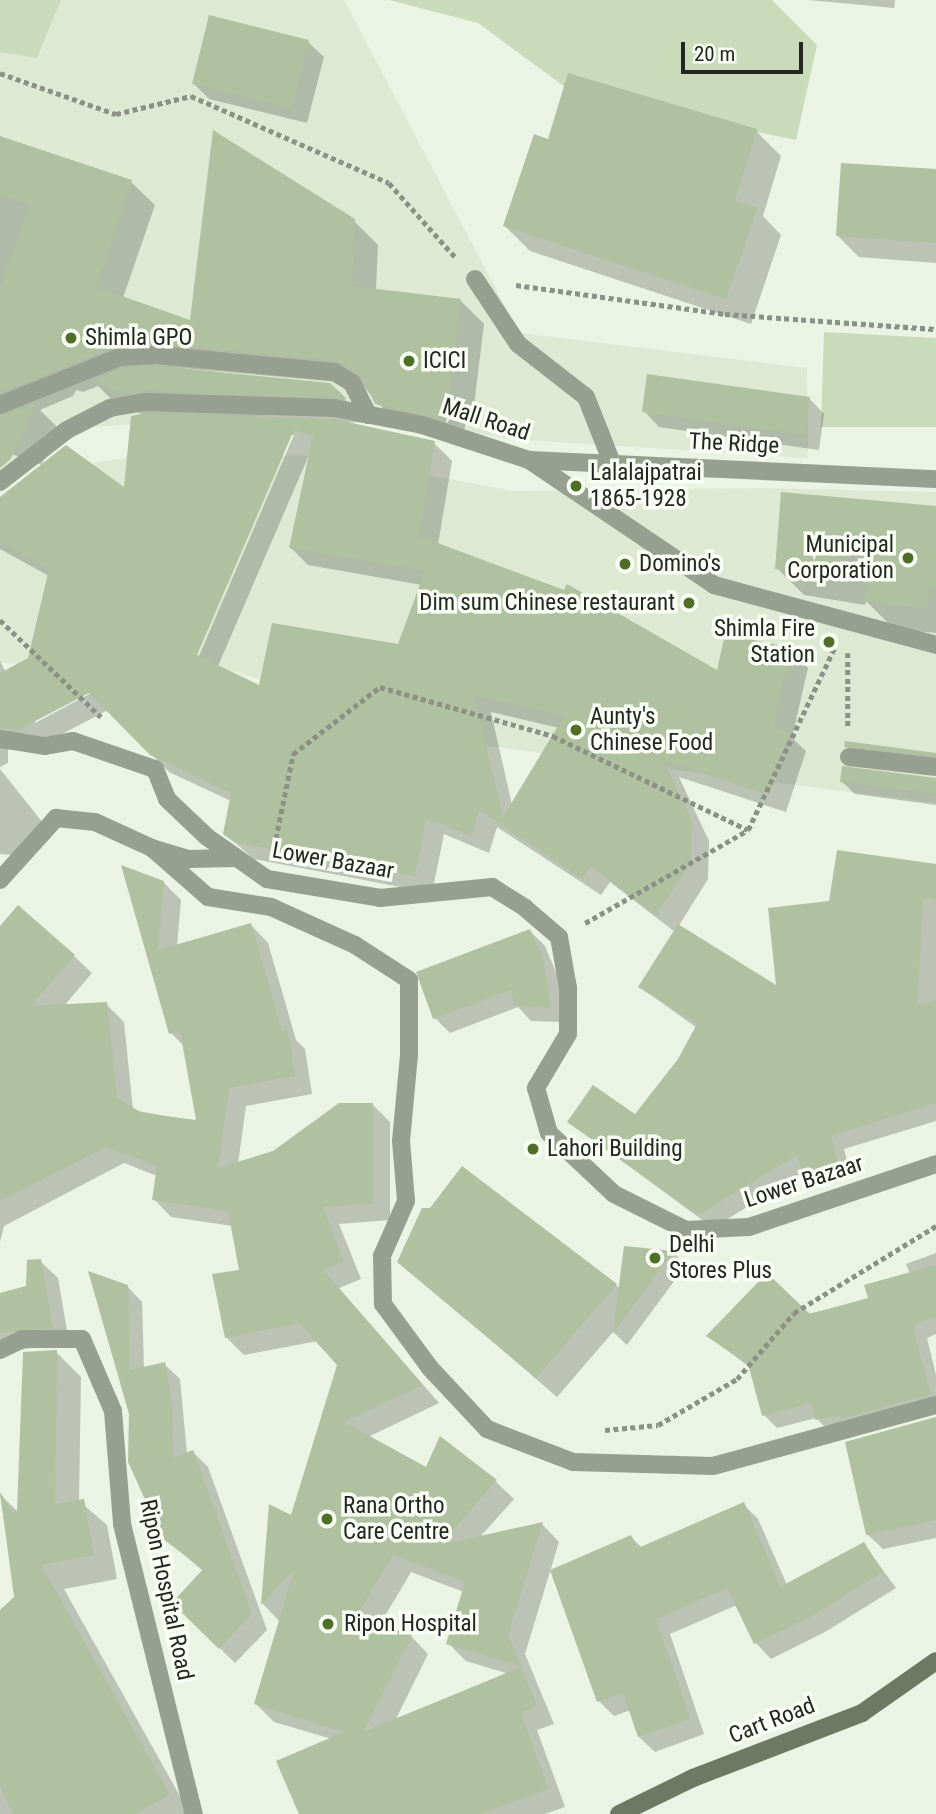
<!DOCTYPE html>
<style>
body{margin:0}
#map{position:relative;width:936px;height:1814px;overflow:hidden;background:#ebf3e4;font-family:"Roboto Condensed",sans-serif}
div>[style]{position:absolute}
.built>*{inset:0;background:#dde9d3}
.green>*{inset:0;background:#c9dbb9}
.shadow>*{inset:0;background:#0003}
.building>*{inset:0;background:#afc19e}
.path>*{height:4.5px;margin-top:-2.25px;transform-origin:0;background:repeating-linear-gradient(90deg,#8c9187 0 5px,transparent 0 8.5px)}
.street>*{height:18px;margin:-9px;padding:0 9px;transform-origin:9px;border-radius:9px;background:#979f90}
.secondary>*{height:18px;margin:-9px;padding:0 9px;transform-origin:9px;border-radius:9px;background:#6e7963}
.dots>*{width:19px;height:19px;translate:-50% -50%;box-sizing:border-box;border:4px solid #fafff6;border-radius:50%}
span{translate:-50% -50%;white-space:nowrap;text-align:center;line-height:1.15;-webkit-text-stroke:7px #fafff6;paint-order:stroke}
.poi-label{font-size:23px;color:#242621}
.left{translate:0 -50%;text-align:left}
.right{translate:-100% -50%;text-align:right}
.street-label{font-size:23px;color:#242621}
.scale{position:absolute;left:681px;top:42px;width:122px;height:32px;box-sizing:border-box;border:4px solid #242621;border-top:0;padding-left:9px;font-size:21px;line-height:24px;white-space:nowrap;color:#242621;-webkit-text-stroke:5px #fafff6;paint-order:stroke}
</style>
<div id="map">
<div class="built">
<i style="clip-path:polygon(61px 0,344px 0,519px 333px,807px 368px,808px 458px,509px 439px,331px 411px,79px 428px,0 471px,0 52px,37px 58px)"></i>
<i style="clip-path:polygon(147px 454px,330px 456px,513px 491px,763px 488px,936px 492px,936px 803px,488px 746px,222px 668px,0 663px,0 515px,82px 465px)"></i>
</div>
<div class="green">
<i style="clip-path:polygon(0 0,61px 0,37px 58px,0 52px)"></i>
<i style="clip-path:polygon(389px 0,772px 0,817px 45px,796px 140px,576px 95px,478px 23px)"></i>
<i style="clip-path:polygon(824px 332px,936px 338px,936px 427px,821px 427px)"></i>
</div>
<div class="shadow">
<i style="clip-path:polygon(808px 0,895px 0,894px 8px)"></i>
<i style="clip-path:polygon(308px 42px,324px 57px,307px 123px,209px 99px,194px 84px)"></i>
<i style="clip-path:polygon(756px 131px,781px 156px,763px 216px,781px 235px,751px 324px,530px 251px,505px 226px,549px 141px)"></i>
<i style="clip-path:polygon(evenodd,0 137px,131px 182px,155px 205px,123px 298px,192px 322px,354px 221px,378px 245px,376px 290px,461px 301px,484px 324px,472px 422px,466px 421px,462px 441px,401px 428px,361px 384px,171px 367px,330px 385px,369px 423px,347px 422px,434px 443px,452px 461px,438px 545px,718px 672px,790px 650px,808px 668px,792px 738px,806px 751px,786px 812px,679px 777px,709px 841px,708px 879px,678px 927px,778px 989px,831px 903px,936px 866px,936px 1121px,844px 1149px,851px 1176px,817px 1185px,804px 1172px,713px 1228px,569px 1122px,635px 1116px,680px 1060px,697px 1028px,640px 987px,675px 932px,610px 882px,601px 895px,497px 827px,489px 853px,444px 834px,432px 893px,254px 859px,225px 834px,231px 801px,169px 772px,108px 710px,37px 747px,20px 745px,8px 750px,8px 763px,0 767px,0 661px,20px 700px,49px 576px,0 549px,0 502px,126px 490px,145px 415px,117px 405px,98px 386px,83px 392px,76px 390px,73px 396px,40px 410px,58px 428px,42px 465px,0 450px,0 137px,290px 435px,294px 435px,196px 663px,192px 662px,290px 435px,0 137px,309px 455px,290px 547px,308px 565px,422px 585px,399px 646px,260px 687px,218px 666px,309px 455px,0 137px,96px 687px,97px 690px,35px 723px,35px 719px,96px 687px,0 137px,491px 712px,559px 728px,512px 805px,491px 712px)"></i>
<i style="clip-path:polygon(936px 171px,936px 263px,859px 257px,838px 236px)"></i>
<i style="clip-path:polygon(809px 398px,824px 414px,819px 450px,659px 427px,644px 411px)"></i>
<i style="clip-path:polygon(936px 508px,936px 633px,894px 629px,866px 601px,865px 605px,804px 595px,777px 568px)"></i>
<i style="clip-path:polygon(846px 746px,936px 754px,936px 767px,859px 760px)"></i>
<i style="clip-path:polygon(0 769px,47px 828px,13px 855px,0 854px)"></i>
<i style="clip-path:polygon(936px 780px,936px 805px,855px 794px,841px 781px)"></i>
<i style="clip-path:polygon(evenodd,124px 868px,163px 882px,181px 900px,177px 946px,251px 925px,268px 943px,296px 1040px,305px 1049px,312px 1094px,246px 1106px,238px 1164px,274px 1152px,373px 1105px,390px 1122px,390px 1220px,339px 1224px,361px 1279px,339px 1288px,439px 1403px,368px 1437px,427px 1469px,441px 1439px,496px 1482px,514px 1499px,479px 1538px,542px 1524px,559px 1542px,525px 1654px,554px 1724px,537px 1730px,565px 1807px,545px 1814px,301px 1814px,332px 1739px,274px 1722px,256px 1704px,280px 1622px,263px 1604px,271px 1506px,292px 1517px,339px 1364px,318px 1341px,244px 1355px,226px 1337px,241px 1271px,233px 1226px,171px 1217px,154px 1199px,157px 1176px,124px 1163px,4px 1226px,0 1242px,0 929px,74px 956px,92px 973px,64px 1006px,106px 1004px,124px 1022px,133px 1110px,198px 1122px,184px 1046px,171px 1033px,124px 868px,411px 1572px,464px 1592px,448px 1643px,466px 1661px,509px 1674px,395px 1721px,428px 1654px,411px 1636px,379px 1626px,411px 1572px)"></i>
<i style="clip-path:polygon(530px 931px,545px 946px,557px 975px,565px 1022px,531px 1021px,518px 1007px,450px 1033px,435px 1018px)"></i>
<i style="clip-path:polygon(625px 1248px,674px 1253px,686px 1265px,627px 1345px,613px 1332px,557px 1397px,399px 1261px,616px 1285px,620px 1289px)"></i>
<i style="clip-path:polygon(936px 1253px,936px 1334px,927px 1338px,936px 1375px,936px 1410px,830px 1432px,816px 1418px,777px 1428px,764px 1415px,752px 1369px,708px 1336px,870px 1300px,910px 1274px,906px 1264px)"></i>
<i style="clip-path:polygon(40px 1261px,58px 1278px,69px 1342px,0 1353px,0 1294px,27px 1287px)"></i>
<i style="clip-path:polygon(127px 1286px,142px 1302px,144px 1368px,164px 1364px,180px 1379px,187px 1454px,193px 1452px,208px 1467px,267px 1630px,235px 1663px,174px 1603px,203px 1571px,164px 1538px,130px 1462px)"></i>
<i style="clip-path:polygon(56px 1352px,81px 1377px,79px 1501px,107px 1525px,117px 1579px,64px 1589px,190px 1814px,0 1814px,0 1612px,16px 1598px,0 1494px,18px 1512px)"></i>
<i style="clip-path:polygon(936px 1419px,936px 1538px,883px 1549px,867px 1534px)"></i>
<i style="clip-path:polygon(743px 1504px,758px 1519px,787px 1585px,864px 1544px,896px 1588px,825px 1632px,771px 1659px,756px 1643px,737px 1605px,670px 1634px,704px 1734px,655px 1752px,639px 1737px,631px 1710px,614px 1716px,599px 1701px,631px 1537px,642px 1548px)"></i>
</div>
<div class="building">
<i style="clip-path:polygon(209px 15px,309px 40px,292px 109px,192px 84px)"></i>
<i style="clip-path:polygon(568px 73px,757px 129px,735px 201px,757px 208px,726px 299px,503px 226px,534px 134px,548px 139px)"></i>
<i style="clip-path:polygon(213px 130px,355px 219px,352px 286px,461px 299px,449px 399px,442px 399px,439px 419px,375px 404px,362px 377px,336px 361px,158px 344px,116px 346px,58px 369px,52px 367px,49px 373px,0 393px,0 288px,30px 205px,0 195px,0 136px,132px 180px,96px 287px,190px 320px)"></i>
<i style="clip-path:polygon(841px 163px,936px 169px,936px 243px,836px 236px)"></i>
<i style="clip-path:polygon(157px 366px,330px 383px,347px 399px,145px 391px,126px 394px,91px 381px,122px 368px)"></i>
<i style="clip-path:polygon(647px 374px,810px 397px,805px 435px,642px 412px)"></i>
<i style="clip-path:polygon(36px 403px,10px 460px,0 468px,0 416px)"></i>
<i style="clip-path:polygon(evenodd,146px 413px,333px 419px,435px 441px,419px 536px,564px 590px,567px 584px,717px 670px,725px 634px,791px 648px,774px 727px,789px 732px,769px 795px,664px 761px,692px 822px,691px 861px,656px 916px,591px 866px,582px 879px,479px 810px,471px 836px,426px 818px,415px 876px,234px 842px,223px 834px,231px 793px,150px 755px,89px 693px,18px 730px,0 728px,0 673px,28px 658px,49px 569px,0 542px,0 497px,66px 445px,124px 487px,131px 416px,146px 413px,294px 430px,313px 436px,289px 548px,425px 571px,398px 644px,272px 623px,259px 685px,197px 655px,294px 430px,146px 413px,474px 695px,564px 716px,503px 817px,474px 695px)"></i>
<i style="clip-path:polygon(781px 492px,936px 506px,936px 588px,929px 588px,928px 609px,865px 602px,868px 555px,847px 551px,838px 579px,775px 569px)"></i>
<i style="clip-path:polygon(845px 741px,936px 753px,936px 756px,844px 747px)"></i>
<i style="clip-path:polygon(842px 766px,936px 778px,936px 794px,840px 782px)"></i>
<i style="clip-path:polygon(837px 850px,936px 864px,936px 900px,923px 898px,917px 1005px,936px 1000px,936px 1103px,831px 1136px,838px 1162px,802px 1172px,797px 1155px,698px 1215px,567px 1122px,593px 1085px,635px 1114px,678px 1059px,697px 1024px,638px 987px,678px 924px,776px 985px,768px 908px,829px 901px)"></i>
<i style="clip-path:polygon(121px 865px,164px 881px,158px 950px,251px 923px,282px 1031px,288px 1030px,295px 1076px,229px 1088px,218px 1168px,273px 1151px,339px 1103px,373px 1103px,373px 1203px,323px 1207px,344px 1261px,323px 1270px,423px 1385px,344px 1422px,426px 1467px,440px 1436px,497px 1480px,440px 1545px,543px 1522px,508px 1635px,521px 1666px,446px 1644px,465px 1582px,393px 1555px,356px 1617px,412px 1635px,363px 1732px,521px 1667px,537px 1706px,521px 1713px,548px 1789px,480px 1814px,299px 1814px,276px 1761px,344px 1732px,254px 1704px,294px 1570px,261px 1605px,269px 1504px,291px 1515px,337px 1365px,299px 1323px,225px 1338px,212px 1274px,239px 1270px,228px 1211px,152px 1200px,157px 1166px,106px 1147px,0 1201px,0 926px,18px 905px,75px 955px,31px 1006px,107px 1002px,117px 1098px,142px 1113px,196px 1120px,180px 1031px,169px 1034px)"></i>
<i style="clip-path:polygon(530px 929px,543px 958px,551px 1008px,515px 1006px,511px 990px,433px 1019px,416px 972px)"></i>
<i style="clip-path:polygon(462px 1166px,617px 1284px,536px 1378px,397px 1262px,422px 1208px,430px 1208px)"></i>
<i style="clip-path:polygon(624px 1246px,674px 1251px,613px 1333px)"></i>
<i style="clip-path:polygon(41px 1259px,53px 1328px,0 1333px,0 1293px,26px 1286px,27px 1260px)"></i>
<i style="clip-path:polygon(936px 1265px,936px 1317px,915px 1324px,914px 1333px,931px 1394px,841px 1419px,840px 1415px,815px 1420px,812px 1403px,762px 1416px,748px 1364px,706px 1336px,767px 1273px,810px 1314px,868px 1298px,864px 1285px)"></i>
<i style="clip-path:polygon(88px 1271px,128px 1285px,130px 1370px,165px 1362px,172px 1402px,173px 1458px,193px 1450px,252px 1614px,219px 1649px,172px 1603px,203px 1569px,163px 1539px,128px 1462px,129px 1414px)"></i>
<i style="clip-path:polygon(57px 1350px,55px 1504px,84px 1499px,94px 1555px,41px 1565px,170px 1795px,134px 1814px,13px 1814px,0 1786px,0 1610px,14px 1597px,0 1492px,12px 1512px,17px 1511px,23px 1352px)"></i>
<i style="clip-path:polygon(936px 1417px,936px 1520px,866px 1535px,845px 1442px)"></i>
<i style="clip-path:polygon(744px 1502px,780px 1587px,864px 1542px,883px 1572px,810px 1617px,754px 1644px,727px 1588px,656px 1619px,690px 1719px,638px 1737px,623px 1693px,597px 1702px,550px 1570px,631px 1535px,638px 1548px)"></i>
</div>
<div class="path">
<i style="left:0;top:73px;width:123px;rotate:19.5deg"></i>
<i style="left:116px;top:114px;width:77px;rotate:-13.5deg"></i>
<i style="left:191px;top:96px;width:216px;rotate:23.7deg"></i>
<i style="left:389px;top:183px;width:102px;rotate:48.2deg"></i>
<i style="left:516px;top:285px;width:211px;rotate:7.9deg"></i>
<i style="left:725px;top:314px;width:212px;rotate:4.1deg"></i>
<i style="left:0;top:620px;width:140px;rotate:43.8deg"></i>
<i style="left:848px;top:653px;width:75px;rotate:90deg"></i>
<i style="left:274px;top:847px;width:95px;rotate:-78.5deg"></i>
<i style="left:293px;top:754px;width:110px;rotate:-37.6deg"></i>
<i style="left:380px;top:687px;width:180px;rotate:15.8deg"></i>
<i style="left:553px;top:736px;width:216px;rotate:25.7deg"></i>
<i style="left:585px;top:923px;width:188px;rotate:-29.7deg"></i>
<i style="left:748px;top:830px;width:203px;rotate:-64.6deg"></i>
<i style="left:605px;top:1430px;width:53px;rotate:-5.4deg"></i>
<i style="left:658px;top:1425px;width:91px;rotate:-30.2deg"></i>
<i style="left:737px;top:1379px;width:87px;rotate:-49.2deg"></i>
<i style="left:794px;top:1313px;width:167px;rotate:-31.5deg"></i>
</div>
<div class="street">
<i style="left:475px;top:279px;width:78px;rotate:56.5deg"></i>
<i style="left:518px;top:344px;width:86px;rotate:37.9deg"></i>
<i style="left:586px;top:397px;width:71px;rotate:68.5deg"></i>
<i style="left:0;top:405px;width:129px;rotate:-21.8deg"></i>
<i style="left:120px;top:357px;width:37px;rotate:-3deg"></i>
<i style="left:157px;top:355px;width:178px;rotate:5.5deg"></i>
<i style="left:334px;top:372px;width:21px;rotate:31deg"></i>
<i style="left:352px;top:383px;width:36px;rotate:63deg"></i>
<i style="left:530px;top:460px;width:406px;rotate:2.7deg"></i>
<i style="left:0;top:482px;width:85px;rotate:-37.8deg"></i>
<i style="left:67px;top:430px;width:48px;rotate:-27.1deg"></i>
<i style="left:110px;top:408px;width:36px;rotate:-10deg"></i>
<i style="left:145px;top:402px;width:189px;rotate:1.8deg"></i>
<i style="left:334px;top:408px;width:90px;rotate:10.9deg"></i>
<i style="left:422px;top:425px;width:113px;rotate:18.1deg"></i>
<i style="left:529px;top:460px;width:223px;rotate:34deg"></i>
<i style="left:714px;top:585px;width:230px;rotate:15.1deg"></i>
<i style="left:0;top:739px;width:46px;rotate:8.8deg"></i>
<i style="left:45px;top:746px;width:28px;rotate:-10deg"></i>
<i style="left:73px;top:741px;width:87px;rotate:18.9deg"></i>
<i style="left:155px;top:769px;width:32px;rotate:68deg"></i>
<i style="left:167px;top:799px;width:55px;rotate:43.5deg"></i>
<i style="left:207px;top:837px;width:73px;rotate:35deg"></i>
<i style="left:267px;top:879px;width:115px;rotate:9.5deg"></i>
<i style="left:380px;top:898px;width:113px;rotate:-5.6deg"></i>
<i style="left:492px;top:887px;width:39px;rotate:32deg"></i>
<i style="left:525px;top:908px;width:45px;rotate:40.5deg"></i>
<i style="left:559px;top:937px;width:52px;rotate:80deg"></i>
<i style="left:568px;top:988px;width:46px;rotate:90deg"></i>
<i style="left:568px;top:1034px;width:63px;rotate:120.7deg"></i>
<i style="left:536px;top:1088px;width:47px;rotate:73.9deg"></i>
<i style="left:549px;top:1133px;width:89px;rotate:43.2deg"></i>
<i style="left:614px;top:1194px;width:80px;rotate:26.6deg"></i>
<i style="left:686px;top:1230px;width:63px;rotate:-2.7deg"></i>
<i style="left:749px;top:1227px;width:197px;rotate:-18.6deg"></i>
<i style="left:849px;top:757px;width:88px;rotate:6.6deg"></i>
<i style="left:152px;top:848px;width:74px;rotate:41.2deg"></i>
<i style="left:208px;top:897px;width:64px;rotate:9deg"></i>
<i style="left:271px;top:907px;width:92px;rotate:24.3deg"></i>
<i style="left:355px;top:945px;width:64px;rotate:32.9deg"></i>
<i style="left:409px;top:980px;width:75px;rotate:90deg"></i>
<i style="left:409px;top:1055px;width:86px;rotate:95.3deg"></i>
<i style="left:401px;top:1141px;width:60px;rotate:85.2deg"></i>
<i style="left:406px;top:1201px;width:60px;rotate:113.6deg"></i>
<i style="left:382px;top:1256px;width:48px;rotate:88.8deg"></i>
<i style="left:383px;top:1304px;width:79px;rotate:53.7deg"></i>
<i style="left:430px;top:1368px;width:83px;rotate:46.9deg"></i>
<i style="left:487px;top:1429px;width:92px;rotate:21deg"></i>
<i style="left:573px;top:1462px;width:140px;rotate:1.6deg"></i>
<i style="left:713px;top:1466px;width:231px;rotate:-15.3deg"></i>
<i style="left:0;top:880px;width:84px;rotate:-47.9deg"></i>
<i style="left:56px;top:818px;width:39px;rotate:6deg"></i>
<i style="left:95px;top:822px;width:63px;rotate:24.5deg"></i>
<i style="left:152px;top:848px;width:39px;rotate:17deg"></i>
<i style="left:189px;top:859px;width:46px;rotate:-1.2deg"></i>
<i style="left:0;top:1350px;width:25px;rotate:-26deg"></i>
<i style="left:23px;top:1339px;width:59px"></i>
<i style="left:82px;top:1339px;width:78px;rotate:66.7deg"></i>
<i style="left:113px;top:1411px;width:113px;rotate:85.4deg"></i>
<i style="left:122px;top:1524px;width:299px;rotate:76.1deg"></i>
</div>
<div class="secondary">
<i style="left:619px;top:1814px;width:82px;rotate:-25.9deg"></i>
<i style="left:693px;top:1778px;width:181px;rotate:-21deg"></i>
<i style="left:862px;top:1713px;width:90px;rotate:-35.1deg"></i>
</div>
<div class="dots">
<i style="left:71px;top:338px;background:#4f6f26"></i>
<i style="left:409px;top:361px;background:#4f6f26"></i>
<i style="left:576px;top:486px;background:#4f6f26"></i>
<i style="left:908px;top:558px;background:#4f6f26"></i>
<i style="left:625px;top:564px;background:#4f6f26"></i>
<i style="left:689px;top:603px;background:#4f6f26"></i>
<i style="left:829px;top:642px;background:#4f6f26"></i>
<i style="left:576px;top:730px;background:#4f6f26"></i>
<i style="left:533px;top:1149px;background:#4f6f26"></i>
<i style="left:655px;top:1258px;background:#4f6f26"></i>
<i style="left:327px;top:1519px;background:#4f6f26"></i>
<i style="left:328px;top:1624px;background:#4f6f26"></i>
</div>
<div class="poi-label">
<span class="left" style="left:85px;top:338px">Shimla GPO</span>
<span class="left" style="left:423px;top:361px">ICICI</span>
<span class="left" style="left:590px;top:486px">Lalalajpatrai<br>1865-1928</span>
<span class="right" style="left:894px;top:558px">Municipal<br>Corporation</span>
<span class="left" style="left:639px;top:564px">Domino's</span>
<span class="right" style="left:675px;top:603px">Dim sum Chinese restaurant</span>
<span class="right" style="left:815px;top:642px">Shimla Fire<br>Station</span>
<span class="left" style="left:590px;top:730px">Aunty's<br>Chinese Food</span>
<span class="left" style="left:547px;top:1149px">Lahori Building</span>
<span class="left" style="left:669px;top:1258px">Delhi<br>Stores Plus</span>
<span class="left" style="left:343px;top:1519px">Rana Ortho<br>Care Centre</span>
<span class="left" style="left:344px;top:1624px">Ripon Hospital</span>
</div>
<div class="street-label">
<span style="left:486px;top:420px;rotate:18deg">Mall Road</span>
<span style="left:734px;top:444px;rotate:3deg">The Ridge</span>
<span style="left:333px;top:861px;rotate:10deg">Lower Bazaar</span>
<span style="left:804px;top:1182px;rotate:-18deg">Lower Bazaar</span>
<span style="left:166px;top:1590px;rotate:78deg">Ripon Hospital Road</span>
<span style="left:772px;top:1721px;rotate:-21deg">Cart Road</span>
</div>
<div class="scale">20 m</div>
</div>
